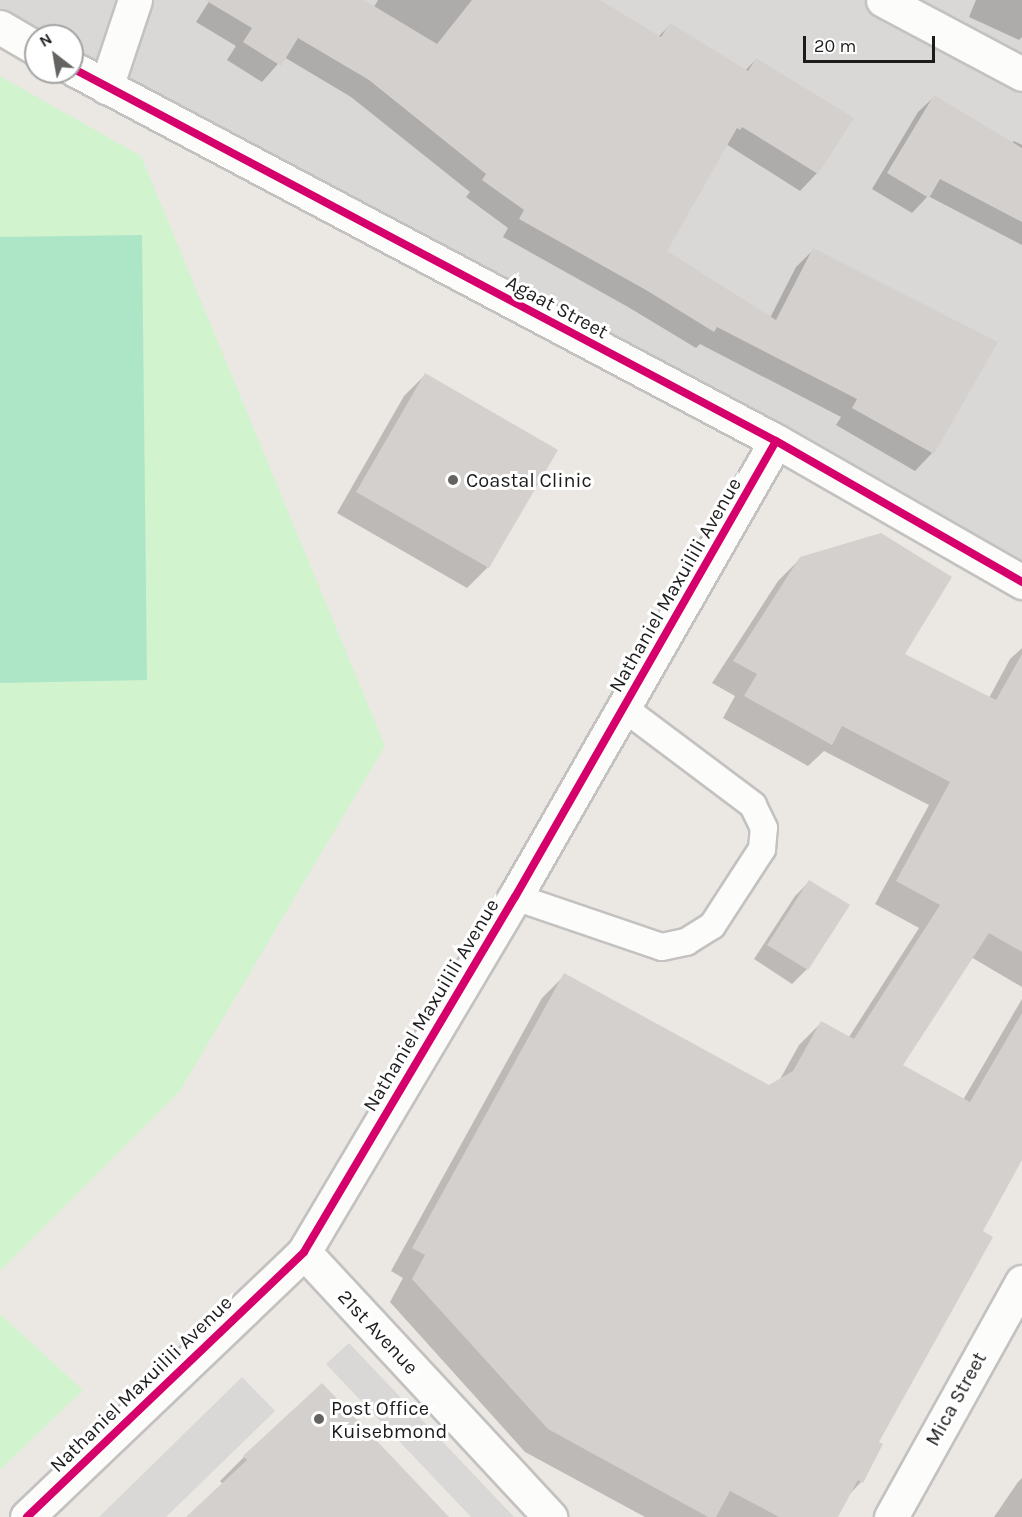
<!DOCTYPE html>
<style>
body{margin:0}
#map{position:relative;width:1022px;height:1517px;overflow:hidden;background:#ebe8e4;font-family:Karla,sans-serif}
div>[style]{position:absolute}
.residential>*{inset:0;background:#dad8d6}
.religious>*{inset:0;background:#d9d8d6}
.park>*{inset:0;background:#d1f3cd}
.pitch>*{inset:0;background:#ade5c7}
.shadow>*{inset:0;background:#0003}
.building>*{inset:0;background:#d3d0cd}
.roads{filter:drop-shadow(2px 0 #c3c2c0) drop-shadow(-2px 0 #c3c2c0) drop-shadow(0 2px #c3c2c0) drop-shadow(0 -2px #c3c2c0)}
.service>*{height:26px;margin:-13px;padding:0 13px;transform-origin:13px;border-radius:13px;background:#fcfcfb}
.minor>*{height:33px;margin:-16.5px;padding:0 16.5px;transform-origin:16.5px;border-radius:16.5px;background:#fcfcfb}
.tertiary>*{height:33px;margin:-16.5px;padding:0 16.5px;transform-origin:16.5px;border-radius:16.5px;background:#fcfcfb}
.cycleway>*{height:8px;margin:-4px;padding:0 4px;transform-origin:4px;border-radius:4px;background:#d6006c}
.dots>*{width:16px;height:16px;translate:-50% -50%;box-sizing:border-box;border:3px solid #fff;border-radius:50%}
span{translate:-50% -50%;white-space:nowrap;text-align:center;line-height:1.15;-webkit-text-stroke:6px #fff;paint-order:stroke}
.street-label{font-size:20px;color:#1c1c1c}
.poi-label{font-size:20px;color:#1c1c1c}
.left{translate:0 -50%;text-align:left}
.north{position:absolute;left:24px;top:24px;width:60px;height:60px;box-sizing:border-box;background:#fff;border:2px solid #a4a4a4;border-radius:50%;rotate:329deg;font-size:16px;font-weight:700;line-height:24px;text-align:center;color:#1c1c1c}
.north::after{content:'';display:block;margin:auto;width:21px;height:27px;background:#646362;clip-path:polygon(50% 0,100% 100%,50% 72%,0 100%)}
.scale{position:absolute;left:803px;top:36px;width:132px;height:27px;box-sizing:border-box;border:3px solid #1c1c1c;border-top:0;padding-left:8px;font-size:18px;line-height:21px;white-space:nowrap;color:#1c1c1c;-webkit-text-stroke:4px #fff;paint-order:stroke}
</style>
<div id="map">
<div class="residential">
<i style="clip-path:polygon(0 0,1022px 0,1022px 584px,72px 68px,72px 36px,36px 36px,0 27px)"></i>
</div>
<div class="religious">
<i style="clip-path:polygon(349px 1343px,514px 1517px,471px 1517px,326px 1364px)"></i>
<i style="clip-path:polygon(242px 1377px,275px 1411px,166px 1517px,99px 1517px)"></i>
</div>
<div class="park">
<i style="clip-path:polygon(0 76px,141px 156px,385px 746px,179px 1092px,0 1271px)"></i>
<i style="clip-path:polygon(0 1314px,83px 1390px,0 1470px)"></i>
</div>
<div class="pitch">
<i style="clip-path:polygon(142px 235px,147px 680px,0 683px,0 237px)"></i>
</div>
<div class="shadow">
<i style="clip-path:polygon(210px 0,361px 0,374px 7px,378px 0,597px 0,658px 37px,670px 25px,745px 71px,756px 59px,851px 119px,817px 173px,800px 191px,726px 144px,665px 252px,770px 318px,796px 267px,814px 249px,996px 343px,932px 453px,915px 471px,836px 425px,841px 417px,700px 344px,696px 348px,628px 307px,503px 237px,508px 228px,466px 197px,470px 192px,351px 97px,284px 57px,262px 82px,227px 60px,236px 46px,196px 22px)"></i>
<i style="clip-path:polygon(976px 0,1022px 0,1022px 37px,1019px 40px,969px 17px)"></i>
<i style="clip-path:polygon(934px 97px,1012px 143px,1014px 141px,1022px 145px,1022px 245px,928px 196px,912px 213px,872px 189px,918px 112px)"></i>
<i style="clip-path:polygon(425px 375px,488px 567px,467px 588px,337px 513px,404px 396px)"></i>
<i style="clip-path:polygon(801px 558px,903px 654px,989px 698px,1010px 659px,1022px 648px,1022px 987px,971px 957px,900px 1066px,963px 1100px,1022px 999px,1022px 1157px,981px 1232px,877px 1442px,861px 1482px,848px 1496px,836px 1517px,645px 1517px,525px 1452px,390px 1302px,403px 1278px,391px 1271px,542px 998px,565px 975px,769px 1087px,779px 1081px,799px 1045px,822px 1022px,849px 1037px,919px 928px,875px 904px,929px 805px,824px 751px,808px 766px,723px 718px,735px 696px,712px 683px,778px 581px)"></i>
<i style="clip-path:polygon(809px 882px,847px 906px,807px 969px,792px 984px,754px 959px,795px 896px)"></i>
<i style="clip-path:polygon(244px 1457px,447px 1517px,188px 1517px,223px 1484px,220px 1481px)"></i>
<i style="clip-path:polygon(1022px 1478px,1022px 1517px,994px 1517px,1018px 1482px)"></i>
</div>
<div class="building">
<i style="clip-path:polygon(205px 0,364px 0,437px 44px,472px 0,600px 0,661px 37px,670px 23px,748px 71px,756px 58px,854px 118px,818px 174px,742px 127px,740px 130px,737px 128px,667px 251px,776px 320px,813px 248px,998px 342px,934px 454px,852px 408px,857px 399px,717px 327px,714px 332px,646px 290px,519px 219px,524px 210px,482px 180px,486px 174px,369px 80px,298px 38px,281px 66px,243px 42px,252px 28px)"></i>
<i style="clip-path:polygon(934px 95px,1022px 148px,1022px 222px,940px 179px,929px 198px,887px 173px)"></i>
<i style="clip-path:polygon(425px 373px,558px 450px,489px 568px,356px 492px)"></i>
<i style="clip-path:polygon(881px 533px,952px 577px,905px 654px,996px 700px,1022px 654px,1022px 952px,989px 933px,903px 1065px,970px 1102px,1022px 1013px,1022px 1160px,983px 1231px,993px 1237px,879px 1442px,883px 1444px,863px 1483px,858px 1480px,838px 1517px,779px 1517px,730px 1491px,716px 1517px,708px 1517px,548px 1429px,412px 1279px,425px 1255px,412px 1248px,564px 973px,769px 1085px,793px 1071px,821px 1021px,854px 1039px,940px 905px,896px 881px,950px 782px,842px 726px,832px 745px,744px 696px,757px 674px,733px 661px,800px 557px)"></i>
<i style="clip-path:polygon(809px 880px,850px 905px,808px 970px,767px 945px)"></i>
<i style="clip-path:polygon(322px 1383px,449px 1517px,186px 1517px,247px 1460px,243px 1456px)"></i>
</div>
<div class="roads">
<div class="service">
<i style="left:515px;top:897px;width:155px;rotate:18.8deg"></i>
<i style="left:662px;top:947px;width:25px;rotate:-12deg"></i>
<i style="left:686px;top:942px;width:31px;rotate:-32deg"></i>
<i style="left:712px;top:926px;width:92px;rotate:-57deg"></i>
<i style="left:762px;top:849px;width:21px;rotate:-85deg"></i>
<i style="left:764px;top:828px;width:25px;rotate:-116deg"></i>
<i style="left:753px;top:805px;width:161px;rotate:-143.1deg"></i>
</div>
<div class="minor">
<i style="left:883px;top:0;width:157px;rotate:28deg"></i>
<i style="left:106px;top:87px;width:92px;rotate:-71.6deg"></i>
<i style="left:304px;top:1252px;width:362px;rotate:47.1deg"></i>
<i style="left:891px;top:1517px;width:269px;rotate:-60.9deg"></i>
</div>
<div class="tertiary">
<i style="left:0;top:27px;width:42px;rotate:30.3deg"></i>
<i style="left:72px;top:68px;width:797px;rotate:27.92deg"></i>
<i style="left:776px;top:441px;width:284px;rotate:29.8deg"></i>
<i style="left:27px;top:1517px;width:383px;rotate:-43.7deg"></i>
<i style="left:304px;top:1252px;width:413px;rotate:-59.3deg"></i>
<i style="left:515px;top:897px;width:525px;rotate:-60.21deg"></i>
</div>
</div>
<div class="cycleway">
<i style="left:72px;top:68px;width:797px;rotate:27.92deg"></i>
<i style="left:776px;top:441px;width:284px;rotate:29.8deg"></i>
<i style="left:27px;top:1517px;width:383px;rotate:-43.7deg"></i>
<i style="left:304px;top:1252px;width:413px;rotate:-59.3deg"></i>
<i style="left:515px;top:897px;width:525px;rotate:-60.21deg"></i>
</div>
<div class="dots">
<i style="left:453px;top:480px;background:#646362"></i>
<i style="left:319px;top:1419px;background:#646362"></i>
</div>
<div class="street-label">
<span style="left:557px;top:307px;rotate:28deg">Agaat Street</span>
<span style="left:675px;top:585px;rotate:-60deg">Nathaniel Maxuilili Avenue</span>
<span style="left:431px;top:1005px;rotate:-59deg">Nathaniel Maxuilili Avenue</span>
<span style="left:378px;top:1332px;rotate:47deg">21st Avenue</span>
<span style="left:141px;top:1384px;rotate:-44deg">Nathaniel Maxuilili Avenue</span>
<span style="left:956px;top:1399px;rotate:-61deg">Mica Street</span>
</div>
<div class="poi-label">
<span class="left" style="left:466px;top:480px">Coastal Clinic</span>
<span class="left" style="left:331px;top:1420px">Post Office<br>Kuisebmond</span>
</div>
<div class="north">N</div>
<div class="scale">20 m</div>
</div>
